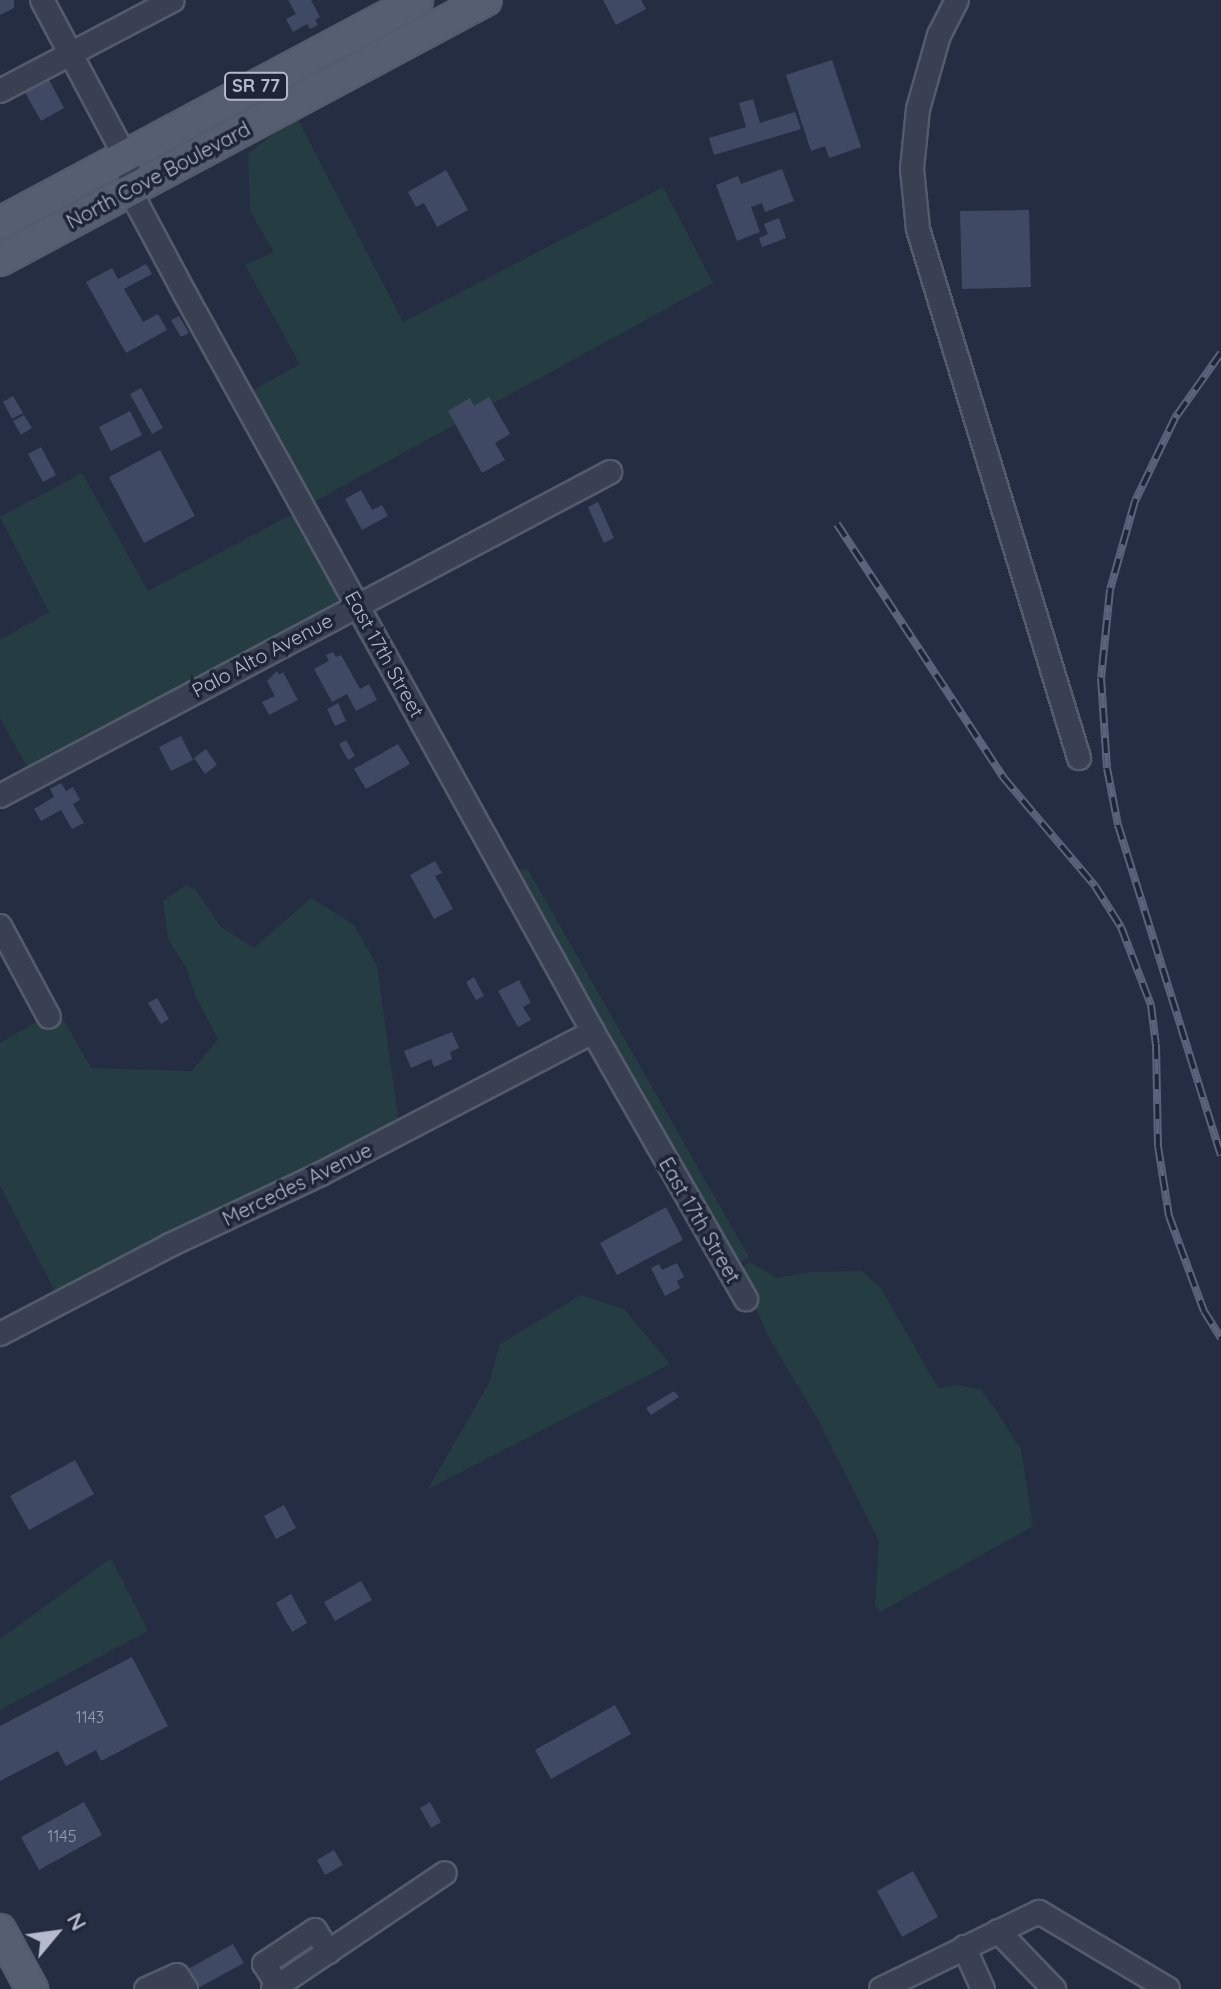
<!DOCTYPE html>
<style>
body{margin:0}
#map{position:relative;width:1221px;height:1989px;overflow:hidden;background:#242d42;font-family:Quicksand,sans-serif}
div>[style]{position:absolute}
.green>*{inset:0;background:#263c43}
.building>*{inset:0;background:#404963}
.roads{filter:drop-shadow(2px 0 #535b6c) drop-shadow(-2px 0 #535b6c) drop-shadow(0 2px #535b6c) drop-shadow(0 -2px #535b6c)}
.minor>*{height:22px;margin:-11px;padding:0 11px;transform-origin:11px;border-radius:11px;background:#384052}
.major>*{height:30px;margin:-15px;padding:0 15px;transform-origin:15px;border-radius:15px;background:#565f72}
.rail>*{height:8px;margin-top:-4px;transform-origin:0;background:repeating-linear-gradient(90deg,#1d2537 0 15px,#5a6379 0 30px);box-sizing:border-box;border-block:2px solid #5a6379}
span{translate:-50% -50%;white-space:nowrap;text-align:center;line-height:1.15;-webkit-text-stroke:7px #1d2537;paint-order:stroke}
.number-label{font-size:16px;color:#989eb2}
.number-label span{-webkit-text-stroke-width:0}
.shield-label span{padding:2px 6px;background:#1d2537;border:2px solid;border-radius:6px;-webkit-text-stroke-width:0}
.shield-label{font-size:18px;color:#b5bbcc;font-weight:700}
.street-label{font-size:20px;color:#b5bbcc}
.north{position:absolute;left:16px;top:1893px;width:80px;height:80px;-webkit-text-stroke:6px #1d2537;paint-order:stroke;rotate:61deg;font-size:22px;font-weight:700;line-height:32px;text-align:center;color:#b5bbcc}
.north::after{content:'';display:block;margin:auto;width:28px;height:36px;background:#b5bbcc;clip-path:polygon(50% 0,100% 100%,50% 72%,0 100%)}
</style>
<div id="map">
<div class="green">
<i style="clip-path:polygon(296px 116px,403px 322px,663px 187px,713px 283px,312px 503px,250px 392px,300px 364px,245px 265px,274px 252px,250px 211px,248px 154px)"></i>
<i style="clip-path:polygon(82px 473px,148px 591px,296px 512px,346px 601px,30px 772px,0 718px,0 640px,49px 612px,0 517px)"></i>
<i style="clip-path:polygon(527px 868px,749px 1257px,737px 1264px,515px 871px)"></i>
<i style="clip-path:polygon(186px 885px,196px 890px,220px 926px,254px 948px,311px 898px,354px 925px,377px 966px,399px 1124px,57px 1295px,0 1186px,0 1043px,40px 1020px,44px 1028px,60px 1020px,58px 1010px,91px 1068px,192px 1071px,218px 1039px,195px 995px,186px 967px,168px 939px,163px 901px)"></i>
<i style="clip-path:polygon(749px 1262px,777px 1278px,811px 1272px,862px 1271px,882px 1290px,938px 1388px,958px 1385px,981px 1390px,998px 1413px,1021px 1450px,1033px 1526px,880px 1612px,875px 1605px,879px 1541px,817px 1418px,769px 1338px,739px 1271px)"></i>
<i style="clip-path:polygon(581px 1295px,624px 1309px,670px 1364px,428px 1489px,489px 1383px,500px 1344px)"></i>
<i style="clip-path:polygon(111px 1558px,148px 1631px,0 1710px,0 1639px)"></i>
</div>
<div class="building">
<i style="clip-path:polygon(0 0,14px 0,14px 8px,0 15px)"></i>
<i style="clip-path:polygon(288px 0,311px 0,320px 17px,315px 20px,318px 25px,310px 29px,307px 24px,293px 32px,286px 19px,296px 14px)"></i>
<i style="clip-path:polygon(603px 0,641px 0,646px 9px,616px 25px)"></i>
<i style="clip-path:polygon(832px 60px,861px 147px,829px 158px,825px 146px,811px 151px,786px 75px)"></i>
<i style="clip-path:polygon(45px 72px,64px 108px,41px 121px,21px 85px)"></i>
<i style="clip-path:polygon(753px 99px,760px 123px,795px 112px,801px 129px,714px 155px,709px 138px,746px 127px,739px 103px)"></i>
<i style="clip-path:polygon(782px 169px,794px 201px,765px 212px,762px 203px,751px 207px,760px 232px,737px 241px,716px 185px,738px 176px,741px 184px)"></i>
<i style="clip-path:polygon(446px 170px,468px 210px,437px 227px,424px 203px,416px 207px,408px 192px)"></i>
<i style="clip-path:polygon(1029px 210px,1031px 287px,962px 289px,960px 211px)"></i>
<i style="clip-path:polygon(779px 218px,786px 238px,762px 247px,759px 238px,768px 234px,764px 224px)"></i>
<i style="clip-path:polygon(146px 264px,152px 274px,124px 289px,143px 322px,158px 314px,167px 330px,126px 353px,86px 282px,112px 268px,118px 279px)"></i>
<i style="clip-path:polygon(179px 316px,189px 333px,181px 337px,171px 320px)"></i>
<i style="clip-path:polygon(141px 388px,163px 428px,152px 434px,130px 394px)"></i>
<i style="clip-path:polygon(13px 396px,23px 413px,12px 419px,3px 402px)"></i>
<i style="clip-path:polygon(489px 397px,510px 434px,495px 443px,505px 460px,482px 473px,448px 411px,470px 398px,474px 406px)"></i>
<i style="clip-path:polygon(130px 411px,142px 435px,111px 451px,99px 427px)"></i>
<i style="clip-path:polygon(24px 415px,32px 428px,21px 435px,13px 421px)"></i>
<i style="clip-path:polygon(41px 447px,56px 475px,43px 482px,28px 454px)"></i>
<i style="clip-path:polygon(160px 450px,195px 516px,144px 543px,109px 477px)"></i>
<i style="clip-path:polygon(361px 490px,372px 510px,382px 505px,388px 516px,362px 530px,345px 499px)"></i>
<i style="clip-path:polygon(598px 502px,614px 538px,604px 543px,588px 507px)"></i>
<i style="clip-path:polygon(333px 652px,336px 657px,341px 655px,360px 689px,369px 684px,377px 700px,356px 711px,347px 694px,332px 702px,314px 669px,329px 661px,326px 655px)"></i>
<i style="clip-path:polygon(277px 671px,279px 675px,283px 672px,298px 700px,269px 715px,262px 702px,275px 696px,267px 681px)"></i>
<i style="clip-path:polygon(338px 703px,346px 721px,335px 726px,327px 709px)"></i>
<i style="clip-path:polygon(181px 736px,193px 760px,171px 771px,159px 747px)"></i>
<i style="clip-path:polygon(346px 740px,355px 756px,348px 760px,339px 744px)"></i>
<i style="clip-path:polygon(398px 744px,410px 764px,366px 789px,354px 769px)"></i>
<i style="clip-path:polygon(206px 749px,217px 765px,205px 774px,194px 758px)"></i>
<i style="clip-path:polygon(61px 783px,66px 791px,73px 787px,80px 800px,73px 804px,84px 823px,72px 829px,61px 810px,41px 821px,34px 809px,54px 797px,50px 789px)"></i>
<i style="clip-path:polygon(435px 861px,442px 873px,435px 876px,453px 909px,434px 919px,410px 875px)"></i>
<i style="clip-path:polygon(474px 977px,484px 996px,476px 1000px,466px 982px)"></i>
<i style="clip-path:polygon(519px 980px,531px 1003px,523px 1007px,531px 1020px,518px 1027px,498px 991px)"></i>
<i style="clip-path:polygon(157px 998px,169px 1019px,161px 1024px,148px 1003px)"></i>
<i style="clip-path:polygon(452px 1032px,459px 1048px,450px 1052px,452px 1059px,434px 1067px,431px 1059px,411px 1068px,404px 1051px)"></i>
<i style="clip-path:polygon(666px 1207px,683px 1240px,617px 1275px,600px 1243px)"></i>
<i style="clip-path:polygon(677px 1263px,684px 1277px,677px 1281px,680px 1288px,665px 1296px,651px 1268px,659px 1264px,662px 1270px)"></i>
<i style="clip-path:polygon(674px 1391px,679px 1397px,651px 1415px,646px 1408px)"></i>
<i style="clip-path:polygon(75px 1460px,94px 1494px,29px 1530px,10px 1496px)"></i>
<i style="clip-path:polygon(284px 1505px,296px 1528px,276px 1539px,264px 1516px)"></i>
<i style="clip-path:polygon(361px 1581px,372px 1600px,335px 1621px,324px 1602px)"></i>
<i style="clip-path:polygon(291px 1594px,307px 1623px,292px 1632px,276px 1603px)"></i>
<i style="clip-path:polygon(132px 1657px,168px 1726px,101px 1761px,96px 1750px,66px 1766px,58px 1751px,0 1781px,0 1726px)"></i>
<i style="clip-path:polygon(615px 1705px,631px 1734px,551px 1779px,535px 1750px)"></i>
<i style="clip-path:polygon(84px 1802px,102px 1835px,39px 1870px,21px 1837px)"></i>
<i style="clip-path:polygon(430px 1802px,441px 1822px,431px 1828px,420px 1808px)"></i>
<i style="clip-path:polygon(334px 1850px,343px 1865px,325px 1875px,317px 1860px)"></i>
<i style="clip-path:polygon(913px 1871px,938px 1917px,902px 1937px,877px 1891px)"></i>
<i style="clip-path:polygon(233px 1944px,244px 1963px,198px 1988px,188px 1969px)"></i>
</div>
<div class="roads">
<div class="minor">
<i style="left:42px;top:0;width:177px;rotate:62deg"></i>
<i style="left:125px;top:156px;width:49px;rotate:76deg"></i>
<i style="left:137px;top:204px;width:102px;rotate:61.9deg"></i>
<i style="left:185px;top:294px;width:843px;rotate:61.06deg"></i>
<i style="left:593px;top:1032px;width:308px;rotate:60.2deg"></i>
<i style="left:957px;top:0;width:39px;rotate:117deg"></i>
<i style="left:939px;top:35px;width:77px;rotate:105.8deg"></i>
<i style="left:918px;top:109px;width:60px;rotate:95.7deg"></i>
<i style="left:912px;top:169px;width:60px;rotate:84.3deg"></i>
<i style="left:918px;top:229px;width:553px;rotate:73.07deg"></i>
<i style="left:0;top:91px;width:195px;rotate:-27.7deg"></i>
<i style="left:0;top:796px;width:691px;rotate:-27.97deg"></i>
<i style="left:0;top:926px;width:103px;rotate:61.7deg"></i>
<i style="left:0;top:1334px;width:192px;rotate:-27.6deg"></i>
<i style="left:170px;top:1245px;width:167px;rotate:-25.2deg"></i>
<i style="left:321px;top:1174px;width:307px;rotate:-27.6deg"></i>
<i style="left:998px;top:1931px;width:81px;rotate:46deg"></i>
<i style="left:964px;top:1947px;width:46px;rotate:65.7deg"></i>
<i style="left:278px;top:1986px;width:26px;rotate:-122deg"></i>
<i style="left:264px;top:1964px;width:61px;rotate:-33.7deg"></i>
<i style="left:315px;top:1930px;width:26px;rotate:58deg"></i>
<i style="left:146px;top:1989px;width:34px;rotate:-24deg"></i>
<i style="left:177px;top:1975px;width:17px;rotate:57deg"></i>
<i style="left:273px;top:1989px;width:207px;rotate:-34deg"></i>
<i style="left:881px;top:1989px;width:176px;rotate:-26deg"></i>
<i style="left:1039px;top:1912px;width:150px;rotate:30.8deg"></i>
</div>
<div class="major">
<i style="left:0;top:223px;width:473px;rotate:-28.1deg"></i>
<i style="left:0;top:260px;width:551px;rotate:-28.15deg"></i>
<i style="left:0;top:1930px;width:67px;rotate:61.5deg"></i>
</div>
</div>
<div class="rail">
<i style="left:1221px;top:353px;width:80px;rotate:125.3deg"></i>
<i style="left:1175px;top:418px;width:92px;rotate:115.7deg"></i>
<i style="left:1135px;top:501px;width:92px;rotate:105.7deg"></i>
<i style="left:1110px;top:590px;width:88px;rotate:95.8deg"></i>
<i style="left:1101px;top:678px;width:90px;rotate:86.2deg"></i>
<i style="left:1107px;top:768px;width:58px;rotate:79.1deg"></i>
<i style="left:1118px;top:825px;width:346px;rotate:72.7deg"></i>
<i style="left:837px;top:524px;width:303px;rotate:56.7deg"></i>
<i style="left:1003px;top:777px;width:143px;rotate:49.8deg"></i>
<i style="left:1095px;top:886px;width:49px;rotate:57.6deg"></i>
<i style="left:1121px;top:927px;width:84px;rotate:69deg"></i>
<i style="left:1151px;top:1005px;width:39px;rotate:83deg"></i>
<i style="left:1156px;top:1044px;width:102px;rotate:88.9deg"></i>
<i style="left:1158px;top:1146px;width:71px;rotate:81.1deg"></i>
<i style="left:1169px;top:1216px;width:101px;rotate:69.8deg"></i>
<i style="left:1204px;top:1311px;width:32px;rotate:58deg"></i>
</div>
<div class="number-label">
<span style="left:90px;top:1717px">1143</span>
<span style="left:62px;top:1836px">1145</span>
</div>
<div class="shield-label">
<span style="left:256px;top:86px">SR 77</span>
</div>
<div class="street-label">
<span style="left:158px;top:175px;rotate:-28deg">North Cove Boulevard</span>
<span style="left:385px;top:654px;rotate:61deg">East 17th Street</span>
<span style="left:262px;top:655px;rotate:-28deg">Palo Alto Avenue</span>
<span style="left:297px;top:1184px;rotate:-26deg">Mercedes Avenue</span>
<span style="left:700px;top:1220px;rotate:60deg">East 17th Street</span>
</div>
<div class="north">N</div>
</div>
